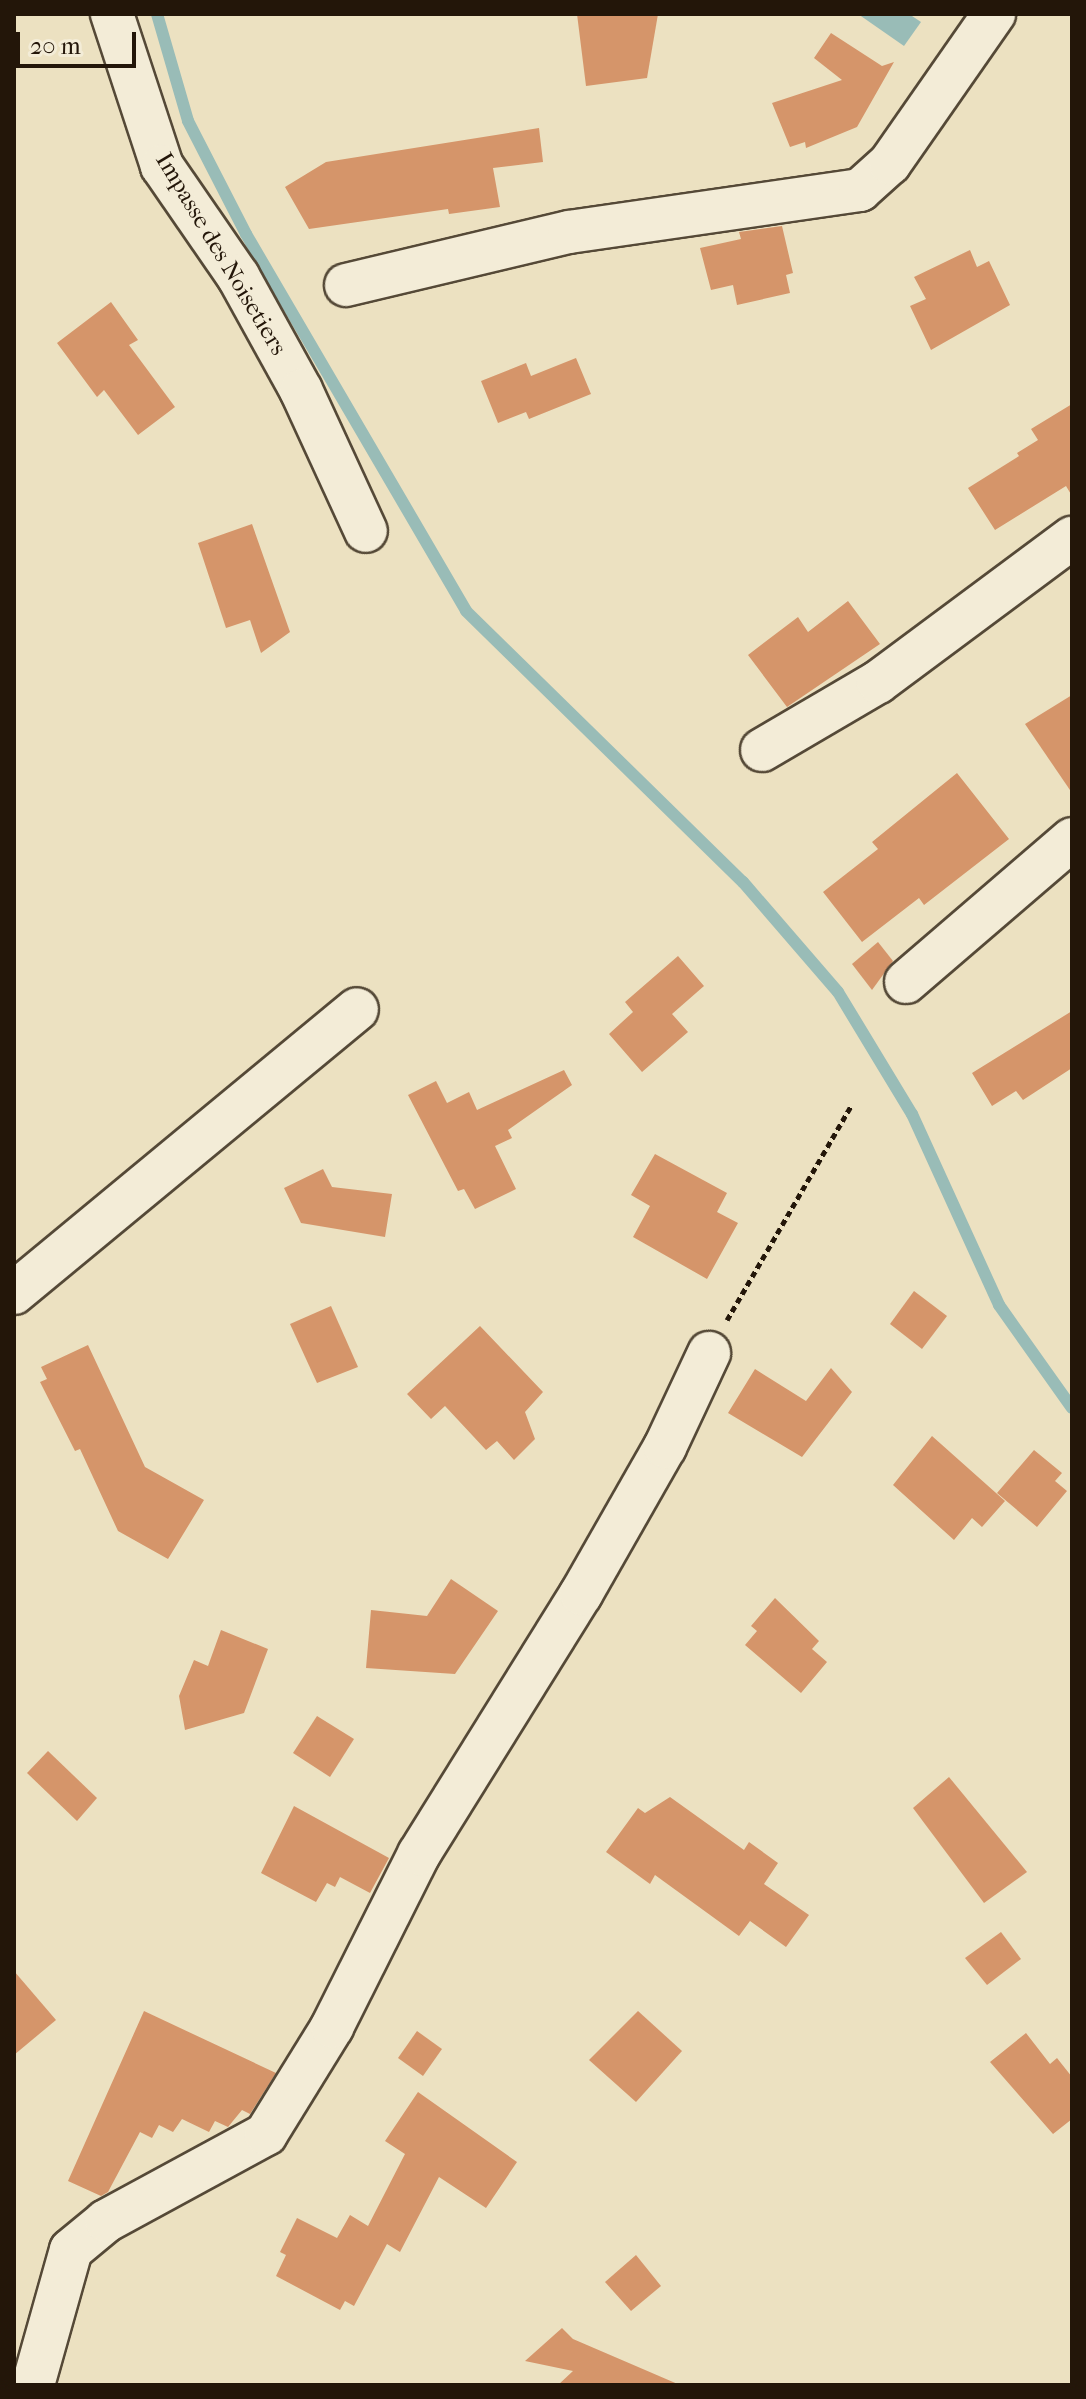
<!DOCTYPE html>
<style>
body{margin:0}
#map{position:relative;width:1086px;height:2399px;overflow:hidden;background:#ece1c1;font-family:"IM FELL French Canon",serif}
div>[style]{position:absolute}
.water>*{inset:0;background:#99bcb7}
.stream>*{height:12px;margin:-6px;padding:0 6px;transform-origin:6px;border-radius:6px;background:#99bcb7}
.building>*{inset:0;background:#d5956a}
.path>*{height:5px;margin-top:-2.5px;transform-origin:0;background:repeating-linear-gradient(90deg,#231609 0 6px,transparent 0 10px)}
.roads{filter:drop-shadow(2px 0 #554937) drop-shadow(-2px 0 #554937) drop-shadow(0 2px #554937) drop-shadow(0 -2px #554937)}
.street>*{height:42px;margin:-21px;padding:0 21px;transform-origin:21px;border-radius:21px;background:#f3ecd7}
span{translate:-50% -50%;white-space:nowrap;text-align:center;line-height:1.15;-webkit-text-stroke:8px #f3ecd7;paint-order:stroke}
.street-label{font-size:24px;color:#231609}
.frame{position:absolute;inset:0;border:16px solid #231609;pointer-events:none}
.scale{position:absolute;left:16px;top:32px;width:120px;height:36px;box-sizing:border-box;border:4px solid #231609;border-top:0;padding-left:10px;font-size:24px;line-height:28px;white-space:nowrap;color:#231609;-webkit-text-stroke:6px #f3ecd7;paint-order:stroke}
</style>
<div id="map">
<div class="water">
<i style="clip-path:polygon(858px 14px,909px 14px,921px 22px,904px 46px)"></i>
</div>
<div class="stream">
<i style="left:157px;top:14px;width:111px;rotate:73.8deg"></i>
<i style="left:188px;top:121px;width:127px;rotate:62.8deg"></i>
<i style="left:246px;top:234px;width:436px;rotate:59.7deg"></i>
<i style="left:466px;top:611px;width:388px;rotate:44.4deg"></i>
<i style="left:743px;top:882px;width:145px;rotate:49.2deg"></i>
<i style="left:838px;top:992px;width:143px;rotate:58.8deg"></i>
<i style="left:912px;top:1114px;width:210px;rotate:65.5deg"></i>
<i style="left:999px;top:1305px;width:126px;rotate:54.7deg"></i>
</div>
<div class="building">
<i style="clip-path:polygon(577px 14px,658px 14px,647px 78px,586px 86px)"></i>
<i style="clip-path:polygon(831px 33px,882px 66px,894px 62px,857px 127px,806px 148px,805px 142px,790px 147px,772px 103px,842px 80px,814px 58px)"></i>
<i style="clip-path:polygon(539px 128px,543px 162px,493px 168px,500px 207px,449px 214px,448px 209px,309px 229px,285px 187px,326px 162px)"></i>
<i style="clip-path:polygon(782px 226px,793px 273px,786px 275px,790px 293px,737px 305px,733px 285px,711px 290px,700px 248px,741px 239px,739px 232px)"></i>
<i style="clip-path:polygon(970px 250px,977px 267px,989px 261px,1010px 305px,931px 350px,910px 306px,926px 299px,914px 277px)"></i>
<i style="clip-path:polygon(111px 302px,138px 340px,129px 345px,175px 407px,138px 435px,104px 390px,97px 397px,57px 343px)"></i>
<i style="clip-path:polygon(576px 358px,591px 394px,529px 419px,526px 412px,498px 423px,481px 381px,526px 363px,531px 376px)"></i>
<i style="clip-path:polygon(1072px 404px,1072px 496px,1066px 486px,995px 530px,968px 488px,1019px 456px,1017px 453px,1038px 440px,1031px 429px)"></i>
<i style="clip-path:polygon(252px 524px,290px 632px,261px 653px,250px 620px,226px 628px,198px 543px)"></i>
<i style="clip-path:polygon(848px 601px,880px 644px,787px 707px,748px 655px,798px 617px,808px 632px)"></i>
<i style="clip-path:polygon(1072px 695px,1072px 793px,1025px 724px)"></i>
<i style="clip-path:polygon(957px 773px,1009px 839px,924px 905px,919px 898px,862px 942px,823px 892px,878px 849px,872px 842px)"></i>
<i style="clip-path:polygon(878px 942px,893px 961px,872px 990px,852px 964px)"></i>
<i style="clip-path:polygon(678px 956px,704px 986px,672px 1014px,688px 1032px,642px 1072px,609px 1034px,633px 1012px,625px 1002px)"></i>
<i style="clip-path:polygon(1072px 1011px,1072px 1068px,1023px 1100px,1016px 1091px,992px 1106px,972px 1073px)"></i>
<i style="clip-path:polygon(564px 1070px,572px 1085px,508px 1130px,512px 1138px,495px 1146px,516px 1189px,475px 1209px,464px 1189px,458px 1191px,408px 1095px,436px 1081px,447px 1103px,469px 1092px,477px 1110px)"></i>
<i style="clip-path:polygon(655px 1154px,727px 1193px,717px 1212px,738px 1223px,707px 1279px,633px 1237px,650px 1206px,631px 1195px)"></i>
<i style="clip-path:polygon(323px 1169px,332px 1187px,392px 1194px,385px 1237px,301px 1223px,284px 1188px)"></i>
<i style="clip-path:polygon(914px 1291px,947px 1316px,922px 1349px,890px 1324px)"></i>
<i style="clip-path:polygon(331px 1306px,358px 1367px,317px 1383px,290px 1324px)"></i>
<i style="clip-path:polygon(480px 1326px,543px 1392px,525px 1412px,535px 1439px,514px 1460px,497px 1441px,486px 1450px,445px 1406px,431px 1419px,407px 1394px)"></i>
<i style="clip-path:polygon(88px 1345px,145px 1467px,204px 1500px,168px 1559px,118px 1531px,80px 1449px,75px 1451px,40px 1382px,47px 1379px,41px 1367px)"></i>
<i style="clip-path:polygon(831px 1368px,852px 1392px,802px 1457px,728px 1413px,755px 1369px,806px 1401px)"></i>
<i style="clip-path:polygon(932px 1436px,1005px 1501px,982px 1527px,972px 1518px,954px 1540px,893px 1485px)"></i>
<i style="clip-path:polygon(1034px 1450px,1062px 1473px,1055px 1481px,1067px 1491px,1037px 1527px,997px 1493px)"></i>
<i style="clip-path:polygon(451px 1579px,498px 1611px,455px 1674px,366px 1668px,371px 1610px,427px 1616px)"></i>
<i style="clip-path:polygon(775px 1598px,819px 1641px,812px 1649px,827px 1662px,801px 1693px,745px 1645px,757px 1631px,751px 1626px)"></i>
<i style="clip-path:polygon(221px 1630px,268px 1649px,244px 1713px,185px 1730px,179px 1696px,194px 1660px,208px 1666px)"></i>
<i style="clip-path:polygon(317px 1716px,354px 1739px,330px 1777px,293px 1753px)"></i>
<i style="clip-path:polygon(48px 1751px,97px 1798px,77px 1821px,27px 1773px)"></i>
<i style="clip-path:polygon(949px 1777px,1027px 1872px,984px 1903px,913px 1808px)"></i>
<i style="clip-path:polygon(670px 1797px,744px 1850px,749px 1842px,778px 1863px,764px 1884px,809px 1915px,786px 1947px,750px 1921px,739px 1936px,655px 1875px,650px 1884px,606px 1852px,638px 1808px,645px 1813px)"></i>
<i style="clip-path:polygon(294px 1806px,389px 1858px,370px 1893px,340px 1877px,335px 1887px,327px 1883px,316px 1902px,261px 1873px)"></i>
<i style="clip-path:polygon(1001px 1932px,1021px 1959px,987px 1985px,965px 1958px)"></i>
<i style="clip-path:polygon(14px 1971px,56px 2020px,14px 2055px)"></i>
<i style="clip-path:polygon(144px 2011px,276px 2073px,250px 2114px,242px 2110px,228px 2127px,215px 2121px,209px 2132px,182px 2119px,173px 2132px,159px 2125px,152px 2138px,140px 2132px,108px 2192px,101px 2196px,68px 2181px)"></i>
<i style="clip-path:polygon(638px 2011px,682px 2051px,636px 2102px,589px 2060px)"></i>
<i style="clip-path:polygon(417px 2031px,442px 2049px,423px 2076px,398px 2058px)"></i>
<i style="clip-path:polygon(1026px 2033px,1050px 2064px,1057px 2058px,1072px 2077px,1072px 2119px,1053px 2134px,990px 2062px)"></i>
<i style="clip-path:polygon(418px 2092px,517px 2162px,486px 2208px,439px 2177px,400px 2252px,387px 2244px,354px 2306px,345px 2301px,340px 2310px,276px 2276px,286px 2255px,280px 2252px,297px 2218px,337px 2238px,350px 2215px,368px 2226px,405px 2154px,385px 2141px)"></i>
<i style="clip-path:polygon(636px 2255px,661px 2286px,631px 2311px,605px 2282px)"></i>
<i style="clip-path:polygon(562px 2328px,573px 2339px,680px 2385px,558px 2385px,573px 2371px,525px 2361px)"></i>
</div>
<div class="path">
<i style="left:727px;top:1320px;width:247px;rotate:-59.9deg"></i>
</div>
<div class="roads">
<div class="street">
<i style="left:112px;top:14px;width:160px;rotate:71.8deg"></i>
<i style="left:162px;top:166px;width:134px;rotate:55.4deg"></i>
<i style="left:238px;top:276px;width:130px;rotate:61.1deg"></i>
<i style="left:301px;top:390px;width:155px;rotate:65.3deg"></i>
<i style="left:346px;top:285px;width:229px;rotate:-13.4deg"></i>
<i style="left:569px;top:232px;width:294px;rotate:-8.2deg"></i>
<i style="left:860px;top:190px;width:40px;rotate:-42deg"></i>
<i style="left:890px;top:163px;width:182px;rotate:-55.1deg"></i>
<i style="left:762px;top:750px;width:134px;rotate:-30.4deg"></i>
<i style="left:878px;top:682px;width:242px;rotate:-36.6deg"></i>
<i style="left:906px;top:982px;width:219px;rotate:-40.7deg"></i>
<i style="left:14px;top:1293px;width:445px;rotate:-39.6deg"></i>
<i style="left:33px;top:2385px;width:140px;rotate:-74.3deg"></i>
<i style="left:71px;top:2250px;width:45px;rotate:-39.6deg"></i>
<i style="left:106px;top:2221px;width:182px;rotate:-28.5deg"></i>
<i style="left:266px;top:2134px;width:126px;rotate:-58.3deg"></i>
<i style="left:332px;top:2027px;width:194px;rotate:-63.3deg"></i>
<i style="left:419px;top:1854px;width:306px;rotate:-58.1deg"></i>
<i style="left:581px;top:1594px;width:169px;rotate:-60.3deg"></i>
<i style="left:665px;top:1447px;width:104px;rotate:-64.9deg"></i>
</div>
</div>
<div class="street-label">
<span style="left:221px;top:254px;rotate:59deg">Impasse des Noisetiers</span>
</div>
<div class="frame"></div>
<div class="scale">20 m</div>
</div>
